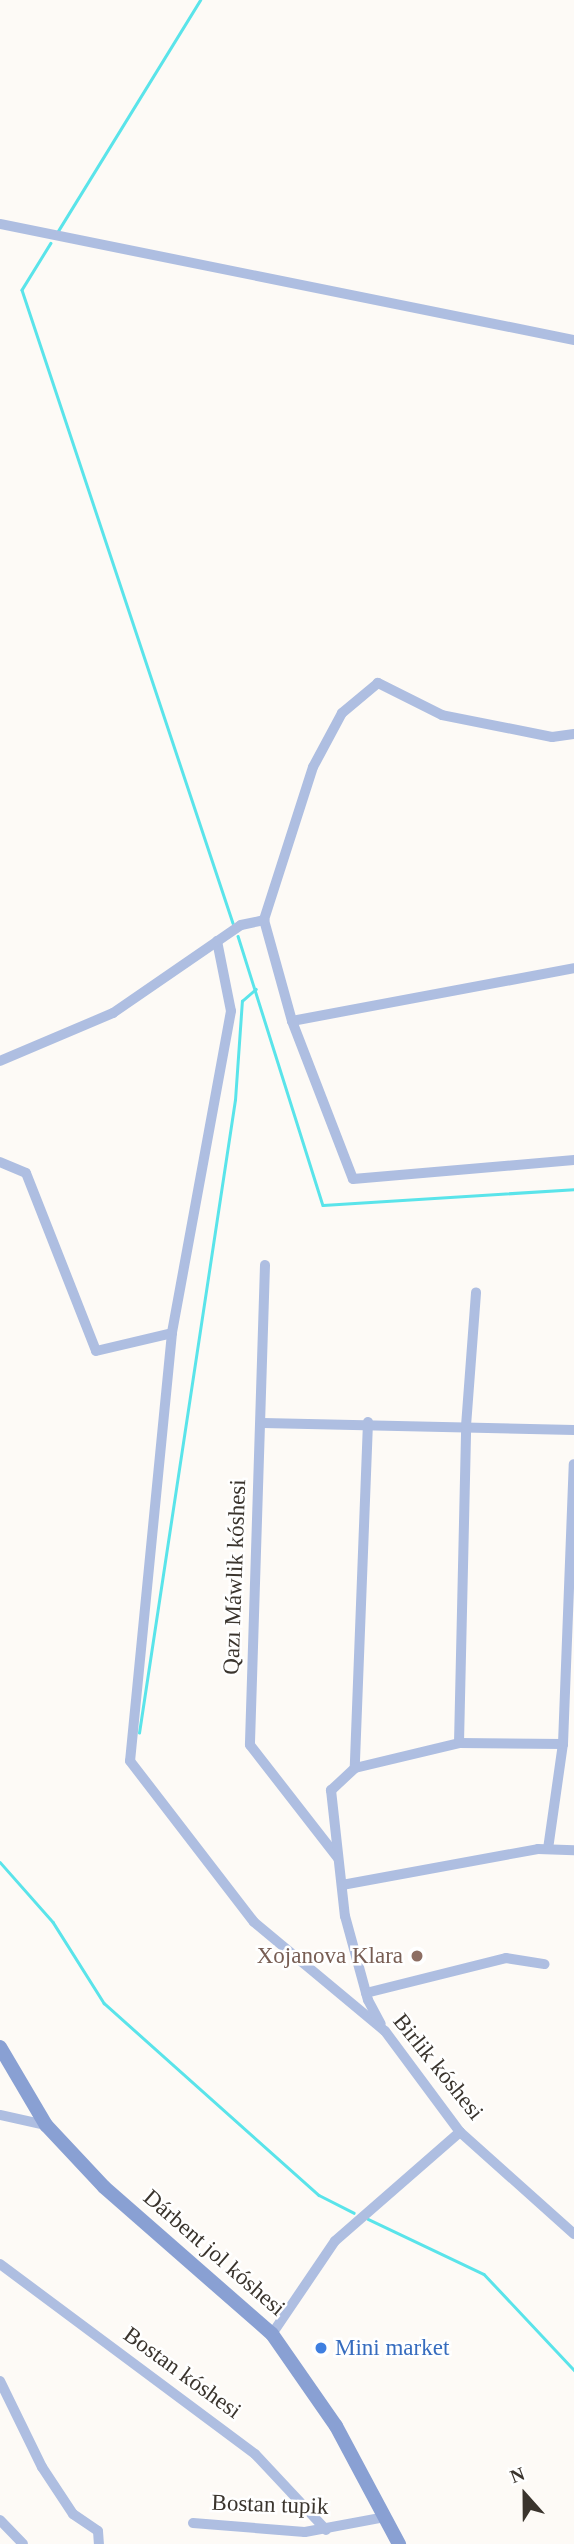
<!DOCTYPE html>
<meta charset="utf-8">
<style>
body{margin:0}
#map{position:relative;width:574px;height:2544px;overflow:hidden;background:#fdfaf6;font-family:"Times New Roman",serif}
div>[style]{position:absolute}
.stream>*{height:2.5px;margin:-1.25px;padding:0 1.25px;transform-origin:1.25px;border-radius:1.25px;background:#5ae4ea}
.street>*{height:10px;margin:-5px;padding:0 5px;transform-origin:5px;border-radius:5px;background:#aebee1}
.secondary>*{height:14px;margin:-7px;padding:0 7px;transform-origin:7px;border-radius:7px;background:#89a0d3}
.dots>*{width:19px;height:19px;translate:-50% -50%;box-sizing:border-box;border:4px solid #fff;border-radius:50%}
span{translate:-50% -50%;white-space:nowrap;text-align:center;line-height:1.15;-webkit-text-stroke:5px #fff;paint-order:stroke}
.street-label{font-size:23px;color:#3a342d}
.education-label{font-size:23px;color:#785e54}
.right{translate:-100% -50%;text-align:right}
.shop-label{font-size:23px;color:#366cbe}
.left{translate:0 -50%;text-align:left}
.north{position:absolute;left:490px;top:2460px;width:70px;height:70px;-webkit-text-stroke:5px #fff;paint-order:stroke;rotate:339deg;font-size:19px;font-weight:700;line-height:28px;text-align:center;color:#3a342d}
.north::after{content:'';display:block;margin:auto;width:24px;height:32px;background:#3a342d;clip-path:polygon(50% 0,100% 100%,50% 72%,0 100%)}
</style>
<div id="map">
<div class="stream">
<i style="left:58px;top:231px;width:271px;rotate:-58.4deg"></i>
<i style="left:51px;top:243px;width:55px;rotate:121.7deg"></i>
<i style="left:22px;top:290px;width:667px;rotate:71.57deg"></i>
<i style="left:238px;top:936px;width:282px;rotate:72.5deg"></i>
<i style="left:323px;top:1205px;width:252px;rotate:-3.6deg"></i>
<i style="left:139px;top:1733px;width:640px;rotate:-81.38deg"></i>
<i style="left:235px;top:1100px;width:99px;rotate:-86deg"></i>
<i style="left:242px;top:1001px;width:18px;rotate:-41deg"></i>
<i style="left:0;top:1862px;width:80px;rotate:48.5deg"></i>
<i style="left:53px;top:1922px;width:96px;rotate:57.8deg"></i>
<i style="left:104px;top:2003px;width:288px;rotate:41.8deg"></i>
<i style="left:319px;top:2195px;width:39px;rotate:27deg"></i>
<i style="left:368px;top:2219px;width:128px;rotate:25.4deg"></i>
<i style="left:484px;top:2274px;width:132px;rotate:46.8deg"></i>
</div>
<div class="street">
<i style="left:0;top:224px;width:586px;rotate:11.43deg"></i>
<i style="left:574px;top:734px;width:22px;rotate:172deg"></i>
<i style="left:552px;top:737px;width:112px;rotate:-168.7deg"></i>
<i style="left:442px;top:715px;width:72px;rotate:-153.4deg"></i>
<i style="left:378px;top:683px;width:47px;rotate:140.2deg"></i>
<i style="left:342px;top:713px;width:61px;rotate:118.2deg"></i>
<i style="left:313px;top:767px;width:161px;rotate:107.8deg"></i>
<i style="left:264px;top:920px;width:105px;rotate:74.5deg"></i>
<i style="left:292px;top:1021px;width:169px;rotate:68.9deg"></i>
<i style="left:353px;top:1179px;width:222px;rotate:-4.9deg"></i>
<i style="left:217px;top:941px;width:71px;rotate:78.7deg"></i>
<i style="left:231px;top:1011px;width:327px;rotate:100.4deg"></i>
<i style="left:172px;top:1333px;width:430px;rotate:95.6deg"></i>
<i style="left:130px;top:1761px;width:203px;rotate:52.4deg"></i>
<i style="left:254px;top:1922px;width:170px;rotate:39.8deg"></i>
<i style="left:385px;top:2031px;width:126px;rotate:53.4deg"></i>
<i style="left:460px;top:2132px;width:153px;rotate:41.8deg"></i>
<i style="left:292px;top:1021px;width:287px;rotate:-10.6deg"></i>
<i style="left:0;top:1061px;width:123px;rotate:-23deg"></i>
<i style="left:113px;top:1013px;width:155px;rotate:-34.5deg"></i>
<i style="left:241px;top:925px;width:24px;rotate:-12deg"></i>
<i style="left:0;top:1162px;width:28px;rotate:23deg"></i>
<i style="left:26px;top:1173px;width:191px;rotate:68.5deg"></i>
<i style="left:96px;top:1351px;width:78px;rotate:-13.3deg"></i>
<i style="left:265px;top:1265px;width:480px;rotate:91.8deg"></i>
<i style="left:250px;top:1745px;width:143px;rotate:52.1deg"></i>
<i style="left:368px;top:1422px;width:346px;rotate:92.2deg"></i>
<i style="left:355px;top:1768px;width:33px;rotate:137deg"></i>
<i style="left:331px;top:1790px;width:127px;rotate:83.7deg"></i>
<i style="left:345px;top:1916px;width:87px;rotate:74.7deg"></i>
<i style="left:368px;top:2000px;width:27px;rotate:62deg"></i>
<i style="left:263px;top:1423px;width:311px;rotate:1.3deg"></i>
<i style="left:459px;top:1743px;width:317px;rotate:-88.7deg"></i>
<i style="left:466px;top:1426px;width:134px;rotate:-85.7deg"></i>
<i style="left:355px;top:1768px;width:107px;rotate:-13.5deg"></i>
<i style="left:459px;top:1743px;width:104px;rotate:0.6deg"></i>
<i style="left:548px;top:1849px;width:106px;rotate:-81.9deg"></i>
<i style="left:563px;top:1744px;width:280px;rotate:-87.8deg"></i>
<i style="left:342px;top:1885px;width:199px;rotate:-10.4deg"></i>
<i style="left:538px;top:1849px;width:36px;rotate:2deg"></i>
<i style="left:366px;top:1993px;width:144px;rotate:-14deg"></i>
<i style="left:506px;top:1958px;width:39px;rotate:9deg"></i>
<i style="left:0;top:2115px;width:47px;rotate:12.3deg"></i>
<i style="left:0;top:2264px;width:318px;rotate:36.7deg"></i>
<i style="left:255px;top:2454px;width:104px;rotate:46.9deg"></i>
<i style="left:272px;top:2334px;width:112px;rotate:-55.9deg"></i>
<i style="left:335px;top:2241px;width:166px;rotate:-41.1deg"></i>
<i style="left:0;top:2381px;width:96px;rotate:64deg"></i>
<i style="left:42px;top:2467px;width:56px;rotate:56.6deg"></i>
<i style="left:73px;top:2514px;width:30px;rotate:34deg"></i>
<i style="left:98px;top:2531px;width:13px;rotate:86deg"></i>
<i style="left:0;top:2520px;width:33px;rotate:46deg"></i>
<i style="left:193px;top:2523px;width:112px;rotate:4.6deg"></i>
<i style="left:305px;top:2532px;width:81px;rotate:-10.6deg"></i>
</div>
<div class="secondary">
<i style="left:0;top:2047px;width:91px;rotate:59.5deg"></i>
<i style="left:46px;top:2125px;width:85px;rotate:46.9deg"></i>
<i style="left:104px;top:2187px;width:223px;rotate:41.2deg"></i>
<i style="left:272px;top:2334px;width:112px;rotate:55.2deg"></i>
<i style="left:336px;top:2426px;width:134px;rotate:61.9deg"></i>
</div>
<div class="dots">
<i style="left:417px;top:1956px;background:#8d6e63"></i>
<i style="left:321px;top:2348px;background:#3f7fe0"></i>
</div>
<div class="street-label">
<span style="left:235px;top:1577px;rotate:-88deg">Qazı Máwlik kóshesi</span>
<span style="left:438px;top:2067px;rotate:51deg">Birlik kóshesi</span>
<span style="left:214px;top:2253px;rotate:41deg">Dárbent jol kóshesi</span>
<span style="left:182px;top:2373px;rotate:36deg">Bostan kóshesi</span>
<span style="left:270px;top:2505px;rotate:2deg">Bostan tupik</span>
</div>
<div class="education-label">
<span class="right" style="left:403px;top:1956px">Xojanova Klara</span>
</div>
<div class="shop-label">
<span class="left" style="left:335px;top:2348px">Mini market</span>
</div>
<div class="north">N</div>
</div>
